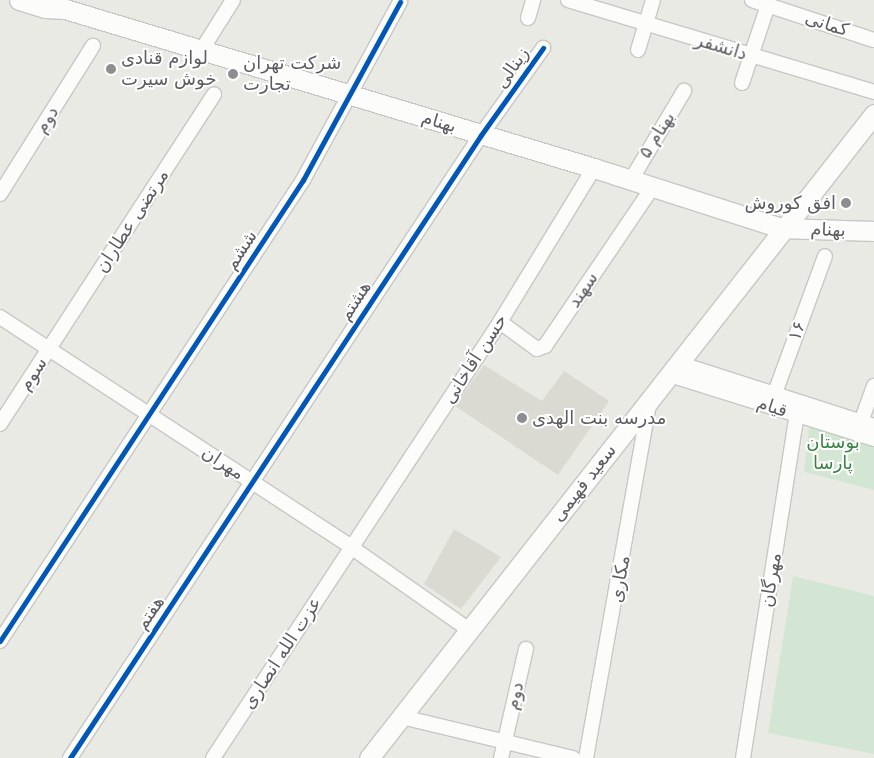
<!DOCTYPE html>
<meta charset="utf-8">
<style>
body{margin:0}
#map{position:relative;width:874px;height:758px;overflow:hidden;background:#eaeae5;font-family:"DejaVu Sans","Noto Naskh Arabic",sans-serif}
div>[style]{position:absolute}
.education>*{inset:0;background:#dadad3}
.green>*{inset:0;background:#d3e6d3}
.roads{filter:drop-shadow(1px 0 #c7c7c5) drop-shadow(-1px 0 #c7c7c5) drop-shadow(0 1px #c7c7c5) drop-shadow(0 -1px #c7c7c5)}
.minor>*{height:14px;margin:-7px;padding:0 7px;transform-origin:7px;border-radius:7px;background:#fcfcfb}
.secondary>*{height:19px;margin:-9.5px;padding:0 9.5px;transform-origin:9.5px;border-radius:9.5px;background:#fcfcfb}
.cycleway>*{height:5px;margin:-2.5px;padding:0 2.5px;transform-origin:2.5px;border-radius:2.5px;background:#0057b8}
.dots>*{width:14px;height:14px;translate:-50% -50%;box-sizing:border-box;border:2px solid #fff;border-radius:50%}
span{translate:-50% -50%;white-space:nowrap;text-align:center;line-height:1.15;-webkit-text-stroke:4px #fff;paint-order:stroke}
.street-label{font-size:18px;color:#5b5d62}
.poi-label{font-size:18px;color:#5b5d62}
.left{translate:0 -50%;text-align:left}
.right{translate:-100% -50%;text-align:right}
.park-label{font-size:18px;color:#3a8245}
</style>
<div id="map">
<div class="education">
<i style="clip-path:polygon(484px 365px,542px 401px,564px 371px,609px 401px,558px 475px,455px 406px)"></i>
<i style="clip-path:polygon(454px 529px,501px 557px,461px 609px,424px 584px)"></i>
</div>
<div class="green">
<i style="clip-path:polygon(810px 420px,874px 441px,874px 490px,804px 472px)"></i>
<i style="clip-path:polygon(793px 576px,874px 596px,874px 754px,768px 733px)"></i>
</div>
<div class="roads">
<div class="minor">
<i style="left:568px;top:0;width:320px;rotate:16.7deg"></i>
<i style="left:752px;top:0;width:128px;rotate:18.2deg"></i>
<i style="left:528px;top:18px;width:19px;rotate:-74deg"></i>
<i style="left:638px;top:50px;width:52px;rotate:-73.3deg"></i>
<i style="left:201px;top:51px;width:60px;rotate:-57.9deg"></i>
<i style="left:742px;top:83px;width:82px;rotate:-71.6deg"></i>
<i style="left:631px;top:180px;width:104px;rotate:-59.2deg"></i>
<i style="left:0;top:194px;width:175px;rotate:-57.9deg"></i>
<i style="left:0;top:317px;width:420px;rotate:33.2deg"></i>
<i style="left:351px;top:547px;width:144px;rotate:35.1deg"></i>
<i style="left:500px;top:322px;width:46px;rotate:36.1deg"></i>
<i style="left:537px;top:349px;width:9px;rotate:-21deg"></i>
<i style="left:545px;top:346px;width:191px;rotate:-55.9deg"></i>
<i style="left:678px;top:363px;width:206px;rotate:17.8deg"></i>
<i style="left:670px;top:375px;width:214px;rotate:17.4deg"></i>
<i style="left:772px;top:401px;width:154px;rotate:-69.9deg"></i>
<i style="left:0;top:424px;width:393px;rotate:-57deg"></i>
<i style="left:858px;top:430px;width:47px;rotate:-70deg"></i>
<i style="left:0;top:641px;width:552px;rotate:-56.68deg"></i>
<i style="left:303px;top:180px;width:203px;rotate:-61.4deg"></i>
<i style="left:402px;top:717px;width:176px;rotate:13.5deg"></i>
<i style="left:70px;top:758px;width:746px;rotate:-56.59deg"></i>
<i style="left:481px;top:135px;width:107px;rotate:-54.5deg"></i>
<i style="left:213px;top:758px;width:522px;rotate:-56.64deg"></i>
<i style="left:500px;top:322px;width:180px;rotate:-58.6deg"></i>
<i style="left:501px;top:758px;width:112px;rotate:-77.1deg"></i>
<i style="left:586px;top:758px;width:364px;rotate:-79.9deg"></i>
<i style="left:743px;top:758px;width:360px;rotate:-81.1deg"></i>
</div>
<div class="secondary">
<i style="left:19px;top:0;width:27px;rotate:17deg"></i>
<i style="left:45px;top:8px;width:20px;rotate:3deg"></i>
<i style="left:65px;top:9px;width:552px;rotate:16.73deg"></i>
<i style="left:594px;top:168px;width:196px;rotate:17.8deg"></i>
<i style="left:781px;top:228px;width:93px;rotate:1.8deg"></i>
<i style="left:369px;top:758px;width:818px;rotate:-51.9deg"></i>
</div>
</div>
<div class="cycleway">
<i style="left:0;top:641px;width:552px;rotate:-56.68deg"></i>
<i style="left:303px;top:180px;width:203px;rotate:-61.4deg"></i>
<i style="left:70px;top:758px;width:746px;rotate:-56.59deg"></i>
<i style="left:481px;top:135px;width:107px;rotate:-54.5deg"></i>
</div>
<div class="dots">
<i style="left:111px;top:69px;background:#8d8e90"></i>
<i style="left:233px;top:74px;background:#8d8e90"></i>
<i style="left:846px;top:203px;background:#8d8e90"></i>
<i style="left:522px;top:418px;background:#8d8e90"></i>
</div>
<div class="street-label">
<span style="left:827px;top:24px;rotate:18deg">کمانی</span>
<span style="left:721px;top:47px;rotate:17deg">دانشفر</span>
<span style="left:512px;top:68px;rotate:-56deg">زینالی</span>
<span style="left:47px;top:120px;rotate:-58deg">دوم</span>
<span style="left:439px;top:122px;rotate:16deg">بهنام</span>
<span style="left:657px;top:135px;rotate:-58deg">بهنام ۵</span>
<span style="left:132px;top:221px;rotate:-57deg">مرتضی عطاران</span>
<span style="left:828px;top:230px;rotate:2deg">بهنام</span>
<span style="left:241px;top:250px;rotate:-57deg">ششم</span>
<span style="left:583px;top:290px;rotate:-56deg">سهند</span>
<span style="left:355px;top:301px;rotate:-57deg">هشتم</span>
<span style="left:797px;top:331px;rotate:-70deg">۱۶</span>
<span style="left:475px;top:359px;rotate:-57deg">حسن آقاخانی</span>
<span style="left:33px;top:374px;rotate:-57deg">سوم</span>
<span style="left:772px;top:407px;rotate:18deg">قیام</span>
<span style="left:223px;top:463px;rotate:33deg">مهران</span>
<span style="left:584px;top:483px;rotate:-52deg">سعید فهیمی</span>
<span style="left:620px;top:579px;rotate:-80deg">مکاری</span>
<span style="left:771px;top:580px;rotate:-81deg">مهرگان</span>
<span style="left:150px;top:613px;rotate:-56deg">هفتم</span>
<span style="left:282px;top:653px;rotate:-57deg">عزت الله انصاری</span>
<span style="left:515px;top:696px;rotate:-77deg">دوم</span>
</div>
<div class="poi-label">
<span class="left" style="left:121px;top:69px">لوازم قنادی<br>خوش سیرت</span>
<span class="left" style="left:243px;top:74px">شرکت تهران<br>تجارت</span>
<span class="right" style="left:836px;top:203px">افق کوروش</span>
<span class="left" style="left:532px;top:418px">مدرسه بنت الهدی</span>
</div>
<div class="park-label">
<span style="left:833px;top:453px">بوستان<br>پارسا</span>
</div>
</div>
